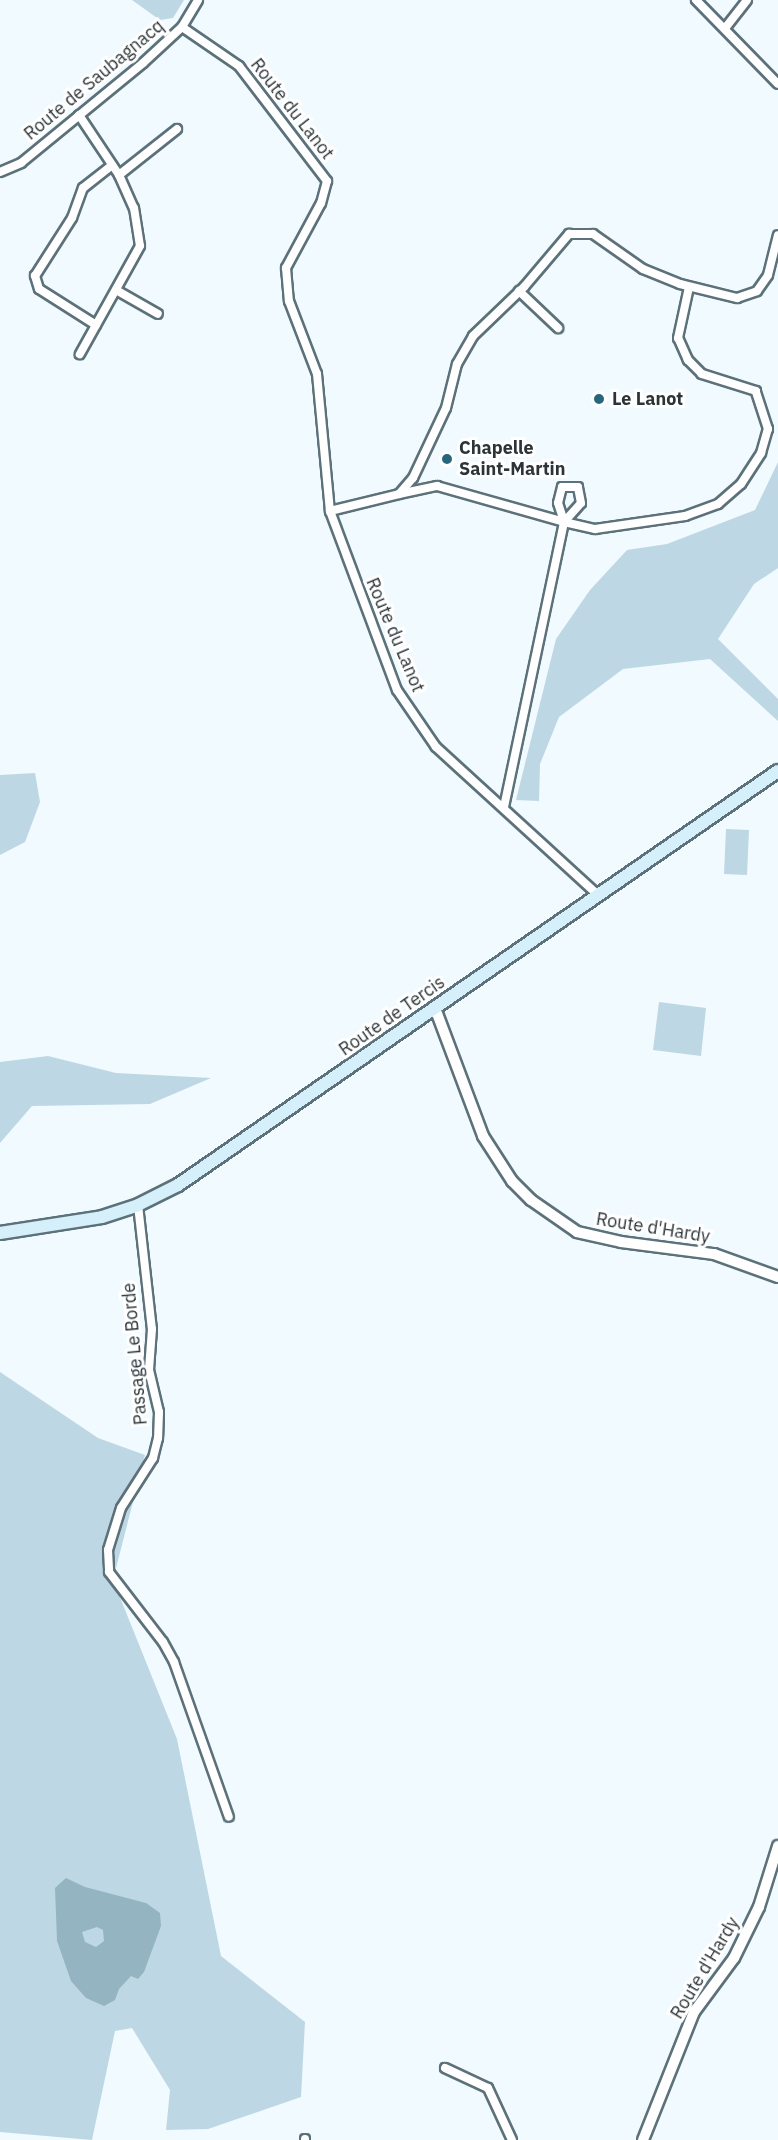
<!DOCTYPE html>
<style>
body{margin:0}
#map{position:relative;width:778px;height:2140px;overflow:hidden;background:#f1fafe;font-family:"IBM Plex Sans",sans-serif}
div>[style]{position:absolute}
.green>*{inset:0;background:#bdd8e4}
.water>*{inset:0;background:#94b4c2}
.roads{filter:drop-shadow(2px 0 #5c7179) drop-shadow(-2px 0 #5c7179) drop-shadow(0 2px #5c7179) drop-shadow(0 -2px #5c7179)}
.minor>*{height:8px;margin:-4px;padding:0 4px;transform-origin:4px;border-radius:4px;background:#fff}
.tertiary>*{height:10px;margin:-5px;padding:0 5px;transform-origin:5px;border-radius:5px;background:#fff}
.secondary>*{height:12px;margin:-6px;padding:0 6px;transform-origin:6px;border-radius:6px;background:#d5f0fb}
.dots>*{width:16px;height:16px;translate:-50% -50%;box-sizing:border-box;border:3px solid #fff;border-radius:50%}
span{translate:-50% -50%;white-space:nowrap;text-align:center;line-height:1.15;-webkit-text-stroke:6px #fff;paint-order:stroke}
.street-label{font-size:18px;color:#2b3437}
.poi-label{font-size:18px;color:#2b3437;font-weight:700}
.left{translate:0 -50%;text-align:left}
</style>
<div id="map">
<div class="green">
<i style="clip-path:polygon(132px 0,184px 0,173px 18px,160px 20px)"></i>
<i style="clip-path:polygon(778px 462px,778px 568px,754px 584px,718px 639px,778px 699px,778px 721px,710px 659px,623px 669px,559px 717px,540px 764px,539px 801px,516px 800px,556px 639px,590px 590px,627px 550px,667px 544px,755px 510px)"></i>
<i style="clip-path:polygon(35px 773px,40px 802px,25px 842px,0 855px,0 775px)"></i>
<i style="clip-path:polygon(726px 829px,749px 830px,747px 875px,724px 874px)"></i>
<i style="clip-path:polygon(659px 1002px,706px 1008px,701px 1056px,653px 1050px)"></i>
<i style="clip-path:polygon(48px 1056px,116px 1073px,211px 1078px,150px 1104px,32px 1106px,0 1143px,0 1062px)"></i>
<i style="clip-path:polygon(0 1372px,98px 1438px,145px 1455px,113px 1580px,177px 1739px,221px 1956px,305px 2022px,301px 2097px,208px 2129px,166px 2130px,170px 2090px,132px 2028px,115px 2031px,92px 2140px,0 2132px)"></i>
</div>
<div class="water">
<i style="clip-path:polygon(evenodd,66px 1878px,85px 1887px,146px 1903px,160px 1913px,161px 1926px,144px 1972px,138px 1979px,131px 1976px,119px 1989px,115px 2000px,104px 2006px,86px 1998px,71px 1981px,57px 1941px,55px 1888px,66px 1878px,97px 1927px,103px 1930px,104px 1941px,96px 1947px,85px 1942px,82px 1932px,97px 1927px)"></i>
</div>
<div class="roads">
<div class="minor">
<i style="left:696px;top:0;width:117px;rotate:45.7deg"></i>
<i style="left:182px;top:27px;width:69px;rotate:34.4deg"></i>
<i style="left:239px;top:66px;width:145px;rotate:52.6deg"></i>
<i style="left:327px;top:181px;width:23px;rotate:105deg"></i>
<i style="left:321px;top:203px;width:74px;rotate:118.3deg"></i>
<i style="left:286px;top:268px;width:33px;rotate:85deg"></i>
<i style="left:289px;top:301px;width:78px;rotate:69deg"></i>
<i style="left:317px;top:374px;width:138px;rotate:84.6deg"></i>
<i style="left:330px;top:511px;width:191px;rotate:69.5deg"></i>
<i style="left:397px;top:690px;width:69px;rotate:55.6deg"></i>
<i style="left:436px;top:747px;width:221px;rotate:42.4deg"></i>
<i style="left:726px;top:27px;width:34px;rotate:-52deg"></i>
<i style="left:79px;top:115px;width:72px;rotate:56.3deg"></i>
<i style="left:119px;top:175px;width:36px;rotate:66deg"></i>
<i style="left:134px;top:208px;width:38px;rotate:81deg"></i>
<i style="left:140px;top:246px;width:124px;rotate:119.1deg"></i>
<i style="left:0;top:172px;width:23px;rotate:-23deg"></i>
<i style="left:21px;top:163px;width:158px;rotate:-39.3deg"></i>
<i style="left:143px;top:63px;width:53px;rotate:-42.7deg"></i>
<i style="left:182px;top:27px;width:31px;rotate:-59deg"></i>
<i style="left:119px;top:175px;width:74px;rotate:-38.4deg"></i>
<i style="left:116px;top:290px;width:48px;rotate:29.7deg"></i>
<i style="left:519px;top:291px;width:54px;rotate:43.5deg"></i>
<i style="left:96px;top:325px;width:67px;rotate:-147.7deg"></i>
<i style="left:39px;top:289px;width:14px;rotate:-107deg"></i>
<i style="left:35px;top:276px;width:69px;rotate:-57.5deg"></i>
<i style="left:72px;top:218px;width:32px;rotate:-70deg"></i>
<i style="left:83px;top:188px;width:37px;rotate:-38deg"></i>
<i style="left:399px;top:494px;width:39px;rotate:-12deg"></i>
<i style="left:437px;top:486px;width:132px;rotate:15.8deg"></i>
<i style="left:564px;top:522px;width:25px;rotate:-48deg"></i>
<i style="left:581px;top:503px;width:16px;rotate:-101deg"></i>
<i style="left:578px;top:487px;width:16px;rotate:180deg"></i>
<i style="left:562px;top:487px;width:16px;rotate:104deg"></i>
<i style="left:558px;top:503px;width:20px;rotate:72deg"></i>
<i style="left:330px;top:511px;width:71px;rotate:-13.8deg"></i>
<i style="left:399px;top:494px;width:21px;rotate:-49deg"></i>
<i style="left:413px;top:478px;width:77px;rotate:-64.8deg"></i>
<i style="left:446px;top:408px;width:45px;rotate:-76deg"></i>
<i style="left:457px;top:364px;width:32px;rotate:-60deg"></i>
<i style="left:473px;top:336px;width:71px;rotate:-43.9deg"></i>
<i style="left:524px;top:287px;width:70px;rotate:-49.7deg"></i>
<i style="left:569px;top:234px;width:24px"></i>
<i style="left:593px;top:234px;width:61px;rotate:35deg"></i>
<i style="left:643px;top:269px;width:40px;rotate:22deg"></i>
<i style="left:680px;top:284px;width:59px;rotate:13.8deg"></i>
<i style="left:737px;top:298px;width:21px;rotate:-19deg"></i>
<i style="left:757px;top:291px;width:19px;rotate:-55deg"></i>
<i style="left:768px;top:275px;width:41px;rotate:-76deg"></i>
<i style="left:504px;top:807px;width:291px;rotate:-78.1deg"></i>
<i style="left:564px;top:522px;width:32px;rotate:13deg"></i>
<i style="left:595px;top:529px;width:91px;rotate:-8.2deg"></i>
<i style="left:685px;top:516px;width:35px;rotate:-20deg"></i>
<i style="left:718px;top:504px;width:30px;rotate:-41deg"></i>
<i style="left:741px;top:484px;width:37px;rotate:-57deg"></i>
<i style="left:761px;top:453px;width:25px;rotate:-74deg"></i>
<i style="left:768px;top:429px;width:40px;rotate:-108deg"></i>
<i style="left:756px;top:391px;width:57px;rotate:-162.5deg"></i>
<i style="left:702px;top:374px;width:20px;rotate:-135deg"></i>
<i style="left:688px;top:360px;width:24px;rotate:-114deg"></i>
<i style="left:678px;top:338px;width:52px;rotate:-77.8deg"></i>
<i style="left:138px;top:1205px;width:125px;rotate:83.6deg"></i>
<i style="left:152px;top:1329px;width:41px;rotate:94.2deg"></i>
<i style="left:149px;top:1370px;width:43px;rotate:76.6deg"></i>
<i style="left:159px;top:1412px;width:26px;rotate:92deg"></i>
<i style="left:158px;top:1438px;width:21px;rotate:104deg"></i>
<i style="left:153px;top:1458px;width:59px;rotate:122.6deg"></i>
<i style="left:121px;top:1508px;width:44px;rotate:107.2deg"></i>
<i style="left:108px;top:1550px;width:22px;rotate:87deg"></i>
<i style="left:109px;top:1572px;width:88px;rotate:52.4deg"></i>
<i style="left:163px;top:1642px;width:23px;rotate:61deg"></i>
<i style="left:174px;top:1662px;width:164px;rotate:70.5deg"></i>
<i style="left:445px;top:2068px;width:47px;rotate:24.9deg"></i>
<i style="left:488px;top:2088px;width:57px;rotate:65.2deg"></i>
<i style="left:305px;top:2139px;width:1px;rotate:90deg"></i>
</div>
<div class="tertiary">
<i style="left:435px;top:1008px;width:137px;rotate:69.4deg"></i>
<i style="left:483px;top:1136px;width:54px;rotate:57.2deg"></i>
<i style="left:512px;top:1181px;width:27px;rotate:45deg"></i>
<i style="left:531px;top:1200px;width:56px;rotate:34.8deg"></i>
<i style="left:577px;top:1232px;width:45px;rotate:12.8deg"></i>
<i style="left:621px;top:1242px;width:94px;rotate:7.4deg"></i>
<i style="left:714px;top:1254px;width:68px;rotate:19.8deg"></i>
<i style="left:643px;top:2140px;width:138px;rotate:-68.3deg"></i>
<i style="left:694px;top:2012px;width:67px;rotate:-53.5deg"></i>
<i style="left:734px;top:1958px;width:57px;rotate:-63.9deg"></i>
<i style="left:759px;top:1907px;width:64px;rotate:-72.7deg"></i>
</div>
<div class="secondary">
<i style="left:0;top:1233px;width:103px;rotate:-8.9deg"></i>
<i style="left:102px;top:1217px;width:38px;rotate:-18deg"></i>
<i style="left:138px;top:1205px;width:45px;rotate:-26.6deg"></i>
<i style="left:178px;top:1185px;width:729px;rotate:-34.61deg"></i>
</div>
</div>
<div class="dots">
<i style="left:599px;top:399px;background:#28667c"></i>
<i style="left:447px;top:459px;background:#28667c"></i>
</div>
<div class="street-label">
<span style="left:94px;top:80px;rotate:-40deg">Route de Saubagnacq</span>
<span style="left:292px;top:109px;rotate:52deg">Route du Lanot</span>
<span style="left:395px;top:635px;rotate:67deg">Route du Lanot</span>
<span style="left:392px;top:1016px;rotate:-35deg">Route de Tercis</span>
<span style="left:653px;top:1228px;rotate:9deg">Route d'Hardy</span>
<span style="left:135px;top:1354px;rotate:-95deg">Passage Le Borde</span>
<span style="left:705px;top:1968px;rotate:-59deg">Route d'Hardy</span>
</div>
<div class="poi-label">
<span class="left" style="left:612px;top:399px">Le Lanot</span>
<span class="left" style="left:459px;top:459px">Chapelle<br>Saint-Martin</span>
</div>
</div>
